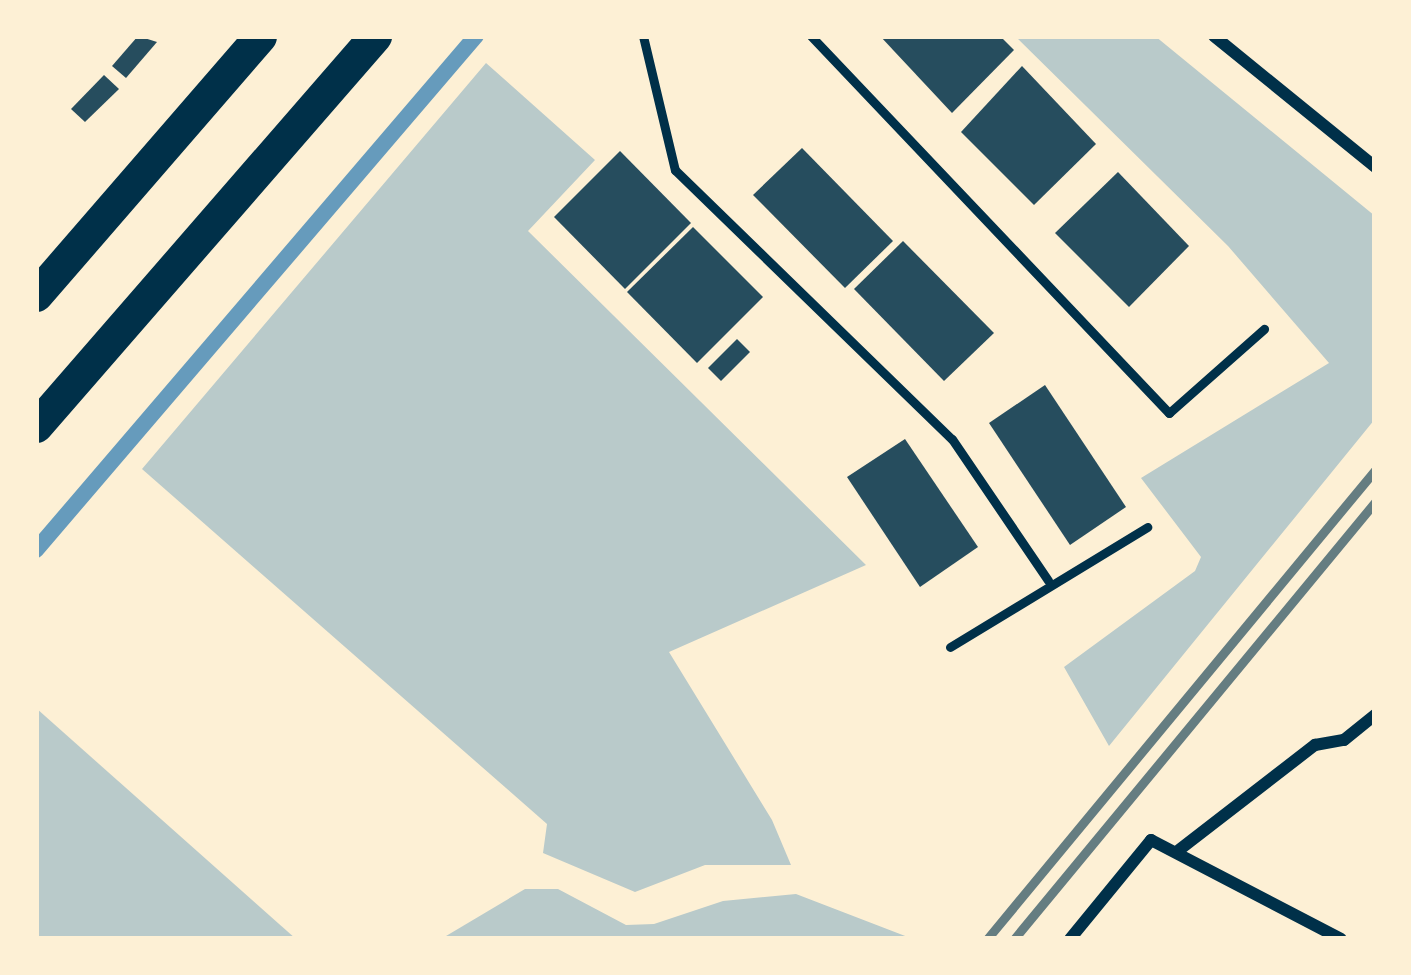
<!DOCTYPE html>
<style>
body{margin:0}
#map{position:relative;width:1411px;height:975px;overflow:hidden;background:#fdf0d5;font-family:Poppins,sans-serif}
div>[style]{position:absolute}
.green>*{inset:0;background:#b9caca}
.stream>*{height:16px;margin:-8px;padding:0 8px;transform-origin:8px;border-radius:8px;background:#669bbc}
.building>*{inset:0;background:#264d5e}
.service>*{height:9px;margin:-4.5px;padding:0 4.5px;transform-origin:4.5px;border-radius:4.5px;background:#003049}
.minor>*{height:12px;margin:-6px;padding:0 6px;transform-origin:6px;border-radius:6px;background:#003049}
.trunk>*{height:33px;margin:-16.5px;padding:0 16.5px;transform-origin:16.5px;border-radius:16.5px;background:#003049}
.rail>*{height:9px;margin:-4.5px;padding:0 4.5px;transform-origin:4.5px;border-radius:4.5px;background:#657d81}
span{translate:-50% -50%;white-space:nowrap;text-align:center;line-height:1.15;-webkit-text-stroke:9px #fdf0d5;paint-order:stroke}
.frame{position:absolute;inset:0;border:39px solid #fdf0d5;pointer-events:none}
</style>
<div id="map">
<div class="green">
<i style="clip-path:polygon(1015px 36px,1155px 36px,1375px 216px,1375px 419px,1109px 746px,1064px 667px,1195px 571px,1201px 557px,1141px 478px,1329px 363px,1228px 246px)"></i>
<i style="clip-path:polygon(486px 63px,595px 160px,528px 231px,866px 565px,669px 652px,772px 820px,791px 865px,705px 865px,635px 892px,543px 853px,547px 824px,142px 469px)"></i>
<i style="clip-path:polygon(36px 708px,296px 939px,36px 939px)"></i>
<i style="clip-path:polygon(525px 889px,558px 889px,626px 925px,654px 924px,723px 901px,796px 894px,913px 939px,441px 939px)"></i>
</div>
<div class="stream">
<i style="left:36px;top:550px;width:677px;rotate:-49.44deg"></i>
</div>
<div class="building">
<i style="clip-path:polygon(138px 36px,157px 42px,126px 78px,112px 66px)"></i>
<i style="clip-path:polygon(880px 36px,1000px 36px,1014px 50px,952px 113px)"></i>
<i style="clip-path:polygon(1022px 66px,1096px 144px,1034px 205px,961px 132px)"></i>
<i style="clip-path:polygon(104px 75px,119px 89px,85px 122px,71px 109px)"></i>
<i style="clip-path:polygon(802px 148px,893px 241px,845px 288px,753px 195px)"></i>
<i style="clip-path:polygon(620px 151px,691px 223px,625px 289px,554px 217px)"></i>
<i style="clip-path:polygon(1118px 172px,1189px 246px,1129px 307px,1055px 233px)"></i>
<i style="clip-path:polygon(693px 227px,763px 297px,697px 363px,627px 292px)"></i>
<i style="clip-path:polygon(903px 241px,994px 333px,944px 381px,854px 289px)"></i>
<i style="clip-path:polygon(737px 339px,750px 352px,721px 381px,708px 368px)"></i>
<i style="clip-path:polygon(1045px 385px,1126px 507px,1070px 545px,989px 423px)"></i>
<i style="clip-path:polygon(905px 439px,978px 547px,920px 587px,847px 477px)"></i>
</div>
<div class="service">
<i style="left:643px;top:36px;width:138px;rotate:76.6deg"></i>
<i style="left:675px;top:170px;width:386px;rotate:44.2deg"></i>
<i style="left:952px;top:439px;width:171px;rotate:55.8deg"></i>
<i style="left:811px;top:36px;width:520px;rotate:46.48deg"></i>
<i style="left:1169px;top:413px;width:127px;rotate:-41.5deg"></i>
<i style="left:950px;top:647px;width:231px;rotate:-31.3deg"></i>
</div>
<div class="minor">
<i style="left:1214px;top:36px;width:208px;rotate:39.1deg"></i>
<i style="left:1179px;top:850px;width:172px;rotate:-37.7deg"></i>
<i style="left:1315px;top:745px;width:29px;rotate:-10deg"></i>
<i style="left:1344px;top:740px;width:40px;rotate:-39deg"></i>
<i style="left:1070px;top:939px;width:128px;rotate:-50.7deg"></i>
<i style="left:1151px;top:840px;width:214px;rotate:27.5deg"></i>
</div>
<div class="trunk">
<i style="left:36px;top:295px;width:342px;rotate:-49.1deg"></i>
<i style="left:36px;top:426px;width:517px;rotate:-49deg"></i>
</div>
<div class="rail">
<i style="left:987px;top:939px;width:609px;rotate:-50.4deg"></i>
<i style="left:1014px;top:939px;width:567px;rotate:-50.44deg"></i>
</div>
<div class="frame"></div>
</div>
